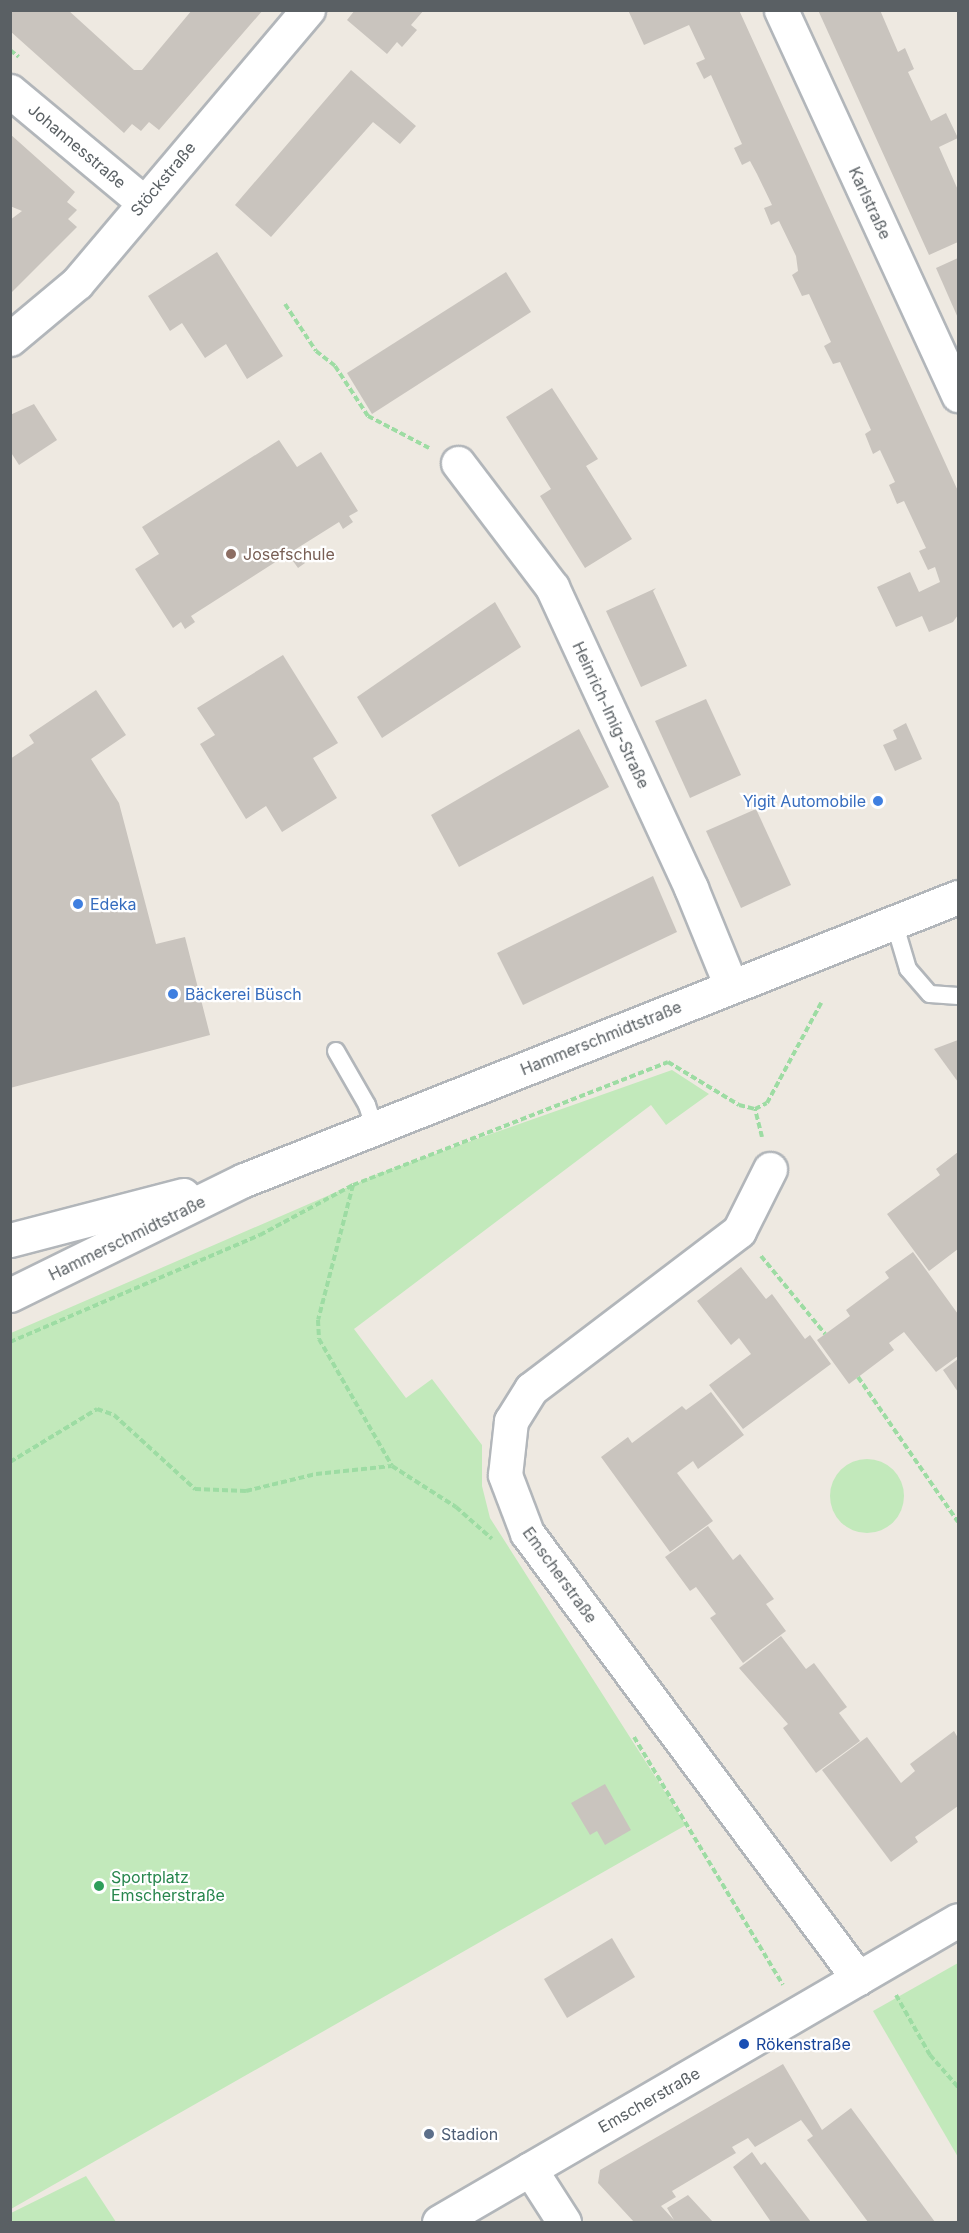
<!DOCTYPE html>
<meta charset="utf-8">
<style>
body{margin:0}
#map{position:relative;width:969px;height:2233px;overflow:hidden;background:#eee9e1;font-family:Inter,sans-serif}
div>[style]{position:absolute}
.green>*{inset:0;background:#c2e9bb}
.round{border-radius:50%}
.building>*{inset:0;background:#c9c4be}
.path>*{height:4px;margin-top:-2px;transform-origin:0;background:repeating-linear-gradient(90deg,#9ddca3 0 6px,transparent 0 9px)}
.roads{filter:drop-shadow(2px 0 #b2b6ba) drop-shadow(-2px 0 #b2b6ba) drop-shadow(0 2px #b2b6ba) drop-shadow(0 -2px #b2b6ba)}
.service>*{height:16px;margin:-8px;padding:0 8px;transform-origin:8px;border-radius:8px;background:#fff}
.minor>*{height:33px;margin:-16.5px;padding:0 16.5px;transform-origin:16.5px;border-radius:16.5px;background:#fff}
.secondary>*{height:33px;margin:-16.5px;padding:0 16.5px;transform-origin:16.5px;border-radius:16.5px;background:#fff}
.dots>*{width:16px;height:16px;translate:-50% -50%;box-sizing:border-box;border:3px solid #fff;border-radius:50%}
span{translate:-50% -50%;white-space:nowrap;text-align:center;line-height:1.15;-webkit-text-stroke:4.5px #fff;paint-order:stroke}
.street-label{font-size:16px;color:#5a6064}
.education-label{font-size:16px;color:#785e54}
.left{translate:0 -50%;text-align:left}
.shop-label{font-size:16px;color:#366cbe}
.right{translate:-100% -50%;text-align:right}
.leisure-label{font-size:16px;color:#27864d}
.transit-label{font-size:16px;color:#164399}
.service-label{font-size:16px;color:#4e5e75}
.frame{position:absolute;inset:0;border:12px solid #5a6064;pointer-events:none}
</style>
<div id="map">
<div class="green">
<i style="clip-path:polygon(672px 1070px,709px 1094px,666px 1125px,651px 1105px,354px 1329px,406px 1398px,432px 1379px,482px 1445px,482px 1486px,490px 1518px,686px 1825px,11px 2209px,11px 1333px,378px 1174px)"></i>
<i class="round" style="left:830px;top:1459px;width:74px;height:74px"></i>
<i style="clip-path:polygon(958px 1963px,958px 2157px,873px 2011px)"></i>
<i style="clip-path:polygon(86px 2176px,116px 2222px,11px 2222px,11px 2213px)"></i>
</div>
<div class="building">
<i style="clip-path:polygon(10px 10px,68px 10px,134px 70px,142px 70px,192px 10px,263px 10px,159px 130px,149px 122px,141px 131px,132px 124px,124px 133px,10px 31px)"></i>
<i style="clip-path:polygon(355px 10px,424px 10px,411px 25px,417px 30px,402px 47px,397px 42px,387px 54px,347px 20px)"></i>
<i style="clip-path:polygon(628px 10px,739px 10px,958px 491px,958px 615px,953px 622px,929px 632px,922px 616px,896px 627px,877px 587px,910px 572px,919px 592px,940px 582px,935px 567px,928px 570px,919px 551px,926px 548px,904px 501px,897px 504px,889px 485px,895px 482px,880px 450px,873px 454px,865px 434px,871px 430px,840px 362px,833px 364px,824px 346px,831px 342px,809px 294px,802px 296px,792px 275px,798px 271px,796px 256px,779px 221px,771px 225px,764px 208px,772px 205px,757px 174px,750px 161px,742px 165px,734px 148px,742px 144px,711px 75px,704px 79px,696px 63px,705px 59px,689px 25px,644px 45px)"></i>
<i style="clip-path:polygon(818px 10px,880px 10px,898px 52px,905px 48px,914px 69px,908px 72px,931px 121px,946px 113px,958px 138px,939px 147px,958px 190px,958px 242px,929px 255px)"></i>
<i style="clip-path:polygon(351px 70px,416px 126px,400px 144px,373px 122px,271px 237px,235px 205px)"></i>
<i style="clip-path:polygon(10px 134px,75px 192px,67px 202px,77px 210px,68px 219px,77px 227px,10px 294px,10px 220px,22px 211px,10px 206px)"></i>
<i style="clip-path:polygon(217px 252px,283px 356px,247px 379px,226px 344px,205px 358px,182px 323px,170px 331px,148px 296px)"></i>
<i style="clip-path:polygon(958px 258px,958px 318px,936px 268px)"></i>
<i style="clip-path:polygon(506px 272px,531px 312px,372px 414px,347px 373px)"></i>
<i style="clip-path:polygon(552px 388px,598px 459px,586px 466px,632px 539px,585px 568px,540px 496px,551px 489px,506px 417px)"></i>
<i style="clip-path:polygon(34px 404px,57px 440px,19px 465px,10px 451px,10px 415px)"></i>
<i style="clip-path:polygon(279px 440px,297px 467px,321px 452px,358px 511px,349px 516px,353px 522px,343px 529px,339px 522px,296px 549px,305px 563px,298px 568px,288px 554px,191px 616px,195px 622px,185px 629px,181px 622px,173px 628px,135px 569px,159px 554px,142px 527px)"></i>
<i style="clip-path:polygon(656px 588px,653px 591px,687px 666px,641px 687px,606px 611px)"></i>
<i style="clip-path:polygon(495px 602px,521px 647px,382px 738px,357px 697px)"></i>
<i style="clip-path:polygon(283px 655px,338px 743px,313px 758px,337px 798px,282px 832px,266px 806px,246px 819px,200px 744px,215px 735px,197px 708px)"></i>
<i style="clip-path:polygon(96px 690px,126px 735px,91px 759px,119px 803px,156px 944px,185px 937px,210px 1035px,10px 1088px,10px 759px,34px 743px,29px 735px)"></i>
<i style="clip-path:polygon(706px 699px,741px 775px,690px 798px,655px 721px)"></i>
<i style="clip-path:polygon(906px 723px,922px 759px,895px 771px,883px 745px,897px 739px,893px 730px)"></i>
<i style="clip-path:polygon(579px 729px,609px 787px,459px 867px,431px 815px)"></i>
<i style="clip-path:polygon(756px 809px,791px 885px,741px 908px,706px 831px)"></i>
<i style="clip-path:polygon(653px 876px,677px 932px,523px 1005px,497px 953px)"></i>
<i style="clip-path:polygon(958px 1040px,958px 1082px,934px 1049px)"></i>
<i style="clip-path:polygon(958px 1152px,958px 1249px,929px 1271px,887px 1214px,940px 1175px,936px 1169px)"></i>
<i style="clip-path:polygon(913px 1252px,958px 1314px,958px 1356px,936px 1372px,904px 1332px,889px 1343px,894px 1350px,849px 1384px,817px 1340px,850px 1316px,846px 1310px,889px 1278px,885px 1272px)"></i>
<i style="clip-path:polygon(741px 1267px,766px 1299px,772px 1294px,805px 1339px,810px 1335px,831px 1364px,743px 1429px,709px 1385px,751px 1354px,739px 1338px,731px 1345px,697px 1301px)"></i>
<i style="clip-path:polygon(958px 1359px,958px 1392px,943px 1370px)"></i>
<i style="clip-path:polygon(711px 1392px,744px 1435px,698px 1469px,693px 1461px,677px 1473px,713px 1521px,670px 1552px,601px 1457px,628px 1437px,632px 1443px,682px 1406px,686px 1410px)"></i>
<i style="clip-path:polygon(708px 1526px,733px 1560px,740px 1554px,774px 1599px,766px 1604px,786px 1631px,743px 1663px,710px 1618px,716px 1614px,696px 1587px,690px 1591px,665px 1557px)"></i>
<i style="clip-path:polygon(781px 1636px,806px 1669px,814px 1663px,847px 1707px,839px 1713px,860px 1741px,816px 1773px,783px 1728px,788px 1724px,739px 1668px)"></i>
<i style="clip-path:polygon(954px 1731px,958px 1738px,958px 1806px,915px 1837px,918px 1842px,891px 1862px,822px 1770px,867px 1737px,901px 1783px,915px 1771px,910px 1764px)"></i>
<i style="clip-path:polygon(605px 1784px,631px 1830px,605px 1845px,597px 1831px,590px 1835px,571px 1803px)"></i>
<i style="clip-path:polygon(612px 1938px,635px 1977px,567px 2018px,544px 1979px)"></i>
<i style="clip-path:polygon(783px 2064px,822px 2130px,851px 2108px,935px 2222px,868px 2222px,807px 2140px,813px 2136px,801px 2120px,755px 2147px,748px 2138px,732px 2147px,736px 2153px,672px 2191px,676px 2197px,661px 2206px,674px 2220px,667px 2208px,688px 2195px,713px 2222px,634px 2222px,598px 2183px,600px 2170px)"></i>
<i style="clip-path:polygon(752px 2152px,761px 2165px,765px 2162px,811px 2222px,771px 2222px,733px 2167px)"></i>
</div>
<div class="path">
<i style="left:10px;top:50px;width:11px;rotate:38deg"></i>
<i style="left:285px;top:304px;width:56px;rotate:56.6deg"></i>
<i style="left:316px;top:351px;width:24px;rotate:38deg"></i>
<i style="left:335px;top:366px;width:60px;rotate:56.6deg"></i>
<i style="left:368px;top:416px;width:69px;rotate:27.7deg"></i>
<i style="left:762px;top:1137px;width:29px;rotate:-104deg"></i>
<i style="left:755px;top:1109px;width:13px;rotate:-27deg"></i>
<i style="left:767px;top:1103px;width:114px;rotate:-61.6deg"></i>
<i style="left:353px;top:1185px;width:338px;rotate:-21.3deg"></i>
<i style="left:668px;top:1062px;width:83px;rotate:31.2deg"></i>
<i style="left:739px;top:1105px;width:16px;rotate:14deg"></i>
<i style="left:761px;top:1256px;width:101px;rotate:50.6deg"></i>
<i style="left:10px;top:1342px;width:272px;rotate:-23.2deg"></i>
<i style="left:260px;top:1235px;width:106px;rotate:-28.3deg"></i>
<i style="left:353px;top:1185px;width:139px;rotate:104.5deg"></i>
<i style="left:318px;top:1320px;width:19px;rotate:87deg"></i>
<i style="left:319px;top:1339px;width:146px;rotate:60.1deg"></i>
<i style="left:392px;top:1466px;width:76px;rotate:32.6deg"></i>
<i style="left:456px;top:1507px;width:48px;rotate:41.6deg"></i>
<i style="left:858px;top:1377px;width:176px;rotate:55.4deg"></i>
<i style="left:10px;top:1462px;width:102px;rotate:-31.3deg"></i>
<i style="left:97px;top:1409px;width:18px;rotate:19deg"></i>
<i style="left:114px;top:1415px;width:110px;rotate:42.4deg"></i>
<i style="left:195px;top:1489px;width:51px;rotate:2.2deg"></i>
<i style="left:246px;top:1491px;width:72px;rotate:-13.7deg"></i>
<i style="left:316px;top:1474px;width:76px;rotate:-6deg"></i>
<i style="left:634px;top:1737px;width:289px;rotate:59deg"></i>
<i style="left:896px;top:1995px;width:69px;rotate:60.5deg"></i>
<i style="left:930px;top:2055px;width:43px;rotate:48.8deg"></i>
</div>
<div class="roads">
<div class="service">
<i style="left:894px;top:922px;width:49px;rotate:73.4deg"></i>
<i style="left:908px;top:969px;width:33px;rotate:49deg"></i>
<i style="left:930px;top:994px;width:28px;rotate:4deg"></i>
<i style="left:336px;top:1051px;width:62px;rotate:60.1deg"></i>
<i style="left:367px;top:1105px;width:23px;rotate:72deg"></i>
</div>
<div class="minor">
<i style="left:781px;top:10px;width:424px;rotate:65.3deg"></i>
<i style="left:10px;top:91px;width:173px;rotate:39.8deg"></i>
<i style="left:10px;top:339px;width:87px;rotate:-39.9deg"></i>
<i style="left:77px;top:283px;width:358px;rotate:-49.8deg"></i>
<i style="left:458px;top:463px;width:156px;rotate:52.8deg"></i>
<i style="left:552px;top:587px;width:332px;rotate:65.2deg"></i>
<i style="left:691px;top:888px;width:106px;rotate:67.8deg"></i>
<i style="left:770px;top:1169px;width:69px;rotate:116.6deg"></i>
<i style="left:739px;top:1231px;width:261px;rotate:142.8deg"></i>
<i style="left:531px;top:1389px;width:38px;rotate:122deg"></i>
<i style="left:511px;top:1421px;width:54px;rotate:96.3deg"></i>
<i style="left:505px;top:1475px;width:62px;rotate:69.2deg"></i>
<i style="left:527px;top:1533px;width:555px;rotate:53.36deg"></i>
<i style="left:530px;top:2169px;width:63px;rotate:57.3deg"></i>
<i style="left:439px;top:2222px;width:600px;rotate:-30.19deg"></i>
</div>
<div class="secondary">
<i style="left:10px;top:1240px;width:179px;rotate:-14.6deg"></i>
<i style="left:10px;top:1295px;width:261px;rotate:-26.2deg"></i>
<i style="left:244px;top:1180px;width:768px;rotate:-21.62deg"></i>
</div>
</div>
<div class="dots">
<i style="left:231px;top:554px;background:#8d6e63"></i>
<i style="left:878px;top:801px;background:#3f7fe0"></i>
<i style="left:78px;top:904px;background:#3f7fe0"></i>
<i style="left:173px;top:994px;background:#3f7fe0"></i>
<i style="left:99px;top:1886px;background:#2e9e5b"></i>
<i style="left:744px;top:2044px;background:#1a4fb4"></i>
<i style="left:429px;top:2134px;background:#5c6f8a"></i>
</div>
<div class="street-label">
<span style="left:77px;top:146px;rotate:40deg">Johannesstraße</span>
<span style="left:163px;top:179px;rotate:-50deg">Stöckstraße</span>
<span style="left:870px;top:203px;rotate:65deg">Karlstraße</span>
<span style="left:611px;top:715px;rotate:65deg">Heinrich-Imig-Straße</span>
<span style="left:601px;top:1038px;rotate:-22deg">Hammerschmidtstraße</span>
<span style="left:127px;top:1238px;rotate:-26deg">Hammerschmidtstraße</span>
<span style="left:560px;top:1575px;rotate:54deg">Emscherstraße</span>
<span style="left:649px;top:2100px;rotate:-30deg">Emscherstraße</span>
</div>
<div class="education-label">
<span class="left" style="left:243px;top:554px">Josefschule</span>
</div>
<div class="shop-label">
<span class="right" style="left:866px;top:801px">Yigit Automobile</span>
<span class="left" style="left:90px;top:904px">Edeka</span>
<span class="left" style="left:185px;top:994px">Bäckerei Büsch</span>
</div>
<div class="leisure-label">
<span class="left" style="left:111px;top:1886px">Sportplatz<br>Emscherstraße</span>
</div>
<div class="transit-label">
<span class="left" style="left:756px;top:2044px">Rökenstraße</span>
</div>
<div class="service-label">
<span class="left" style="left:441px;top:2134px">Stadion</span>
</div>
<div class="frame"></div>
</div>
